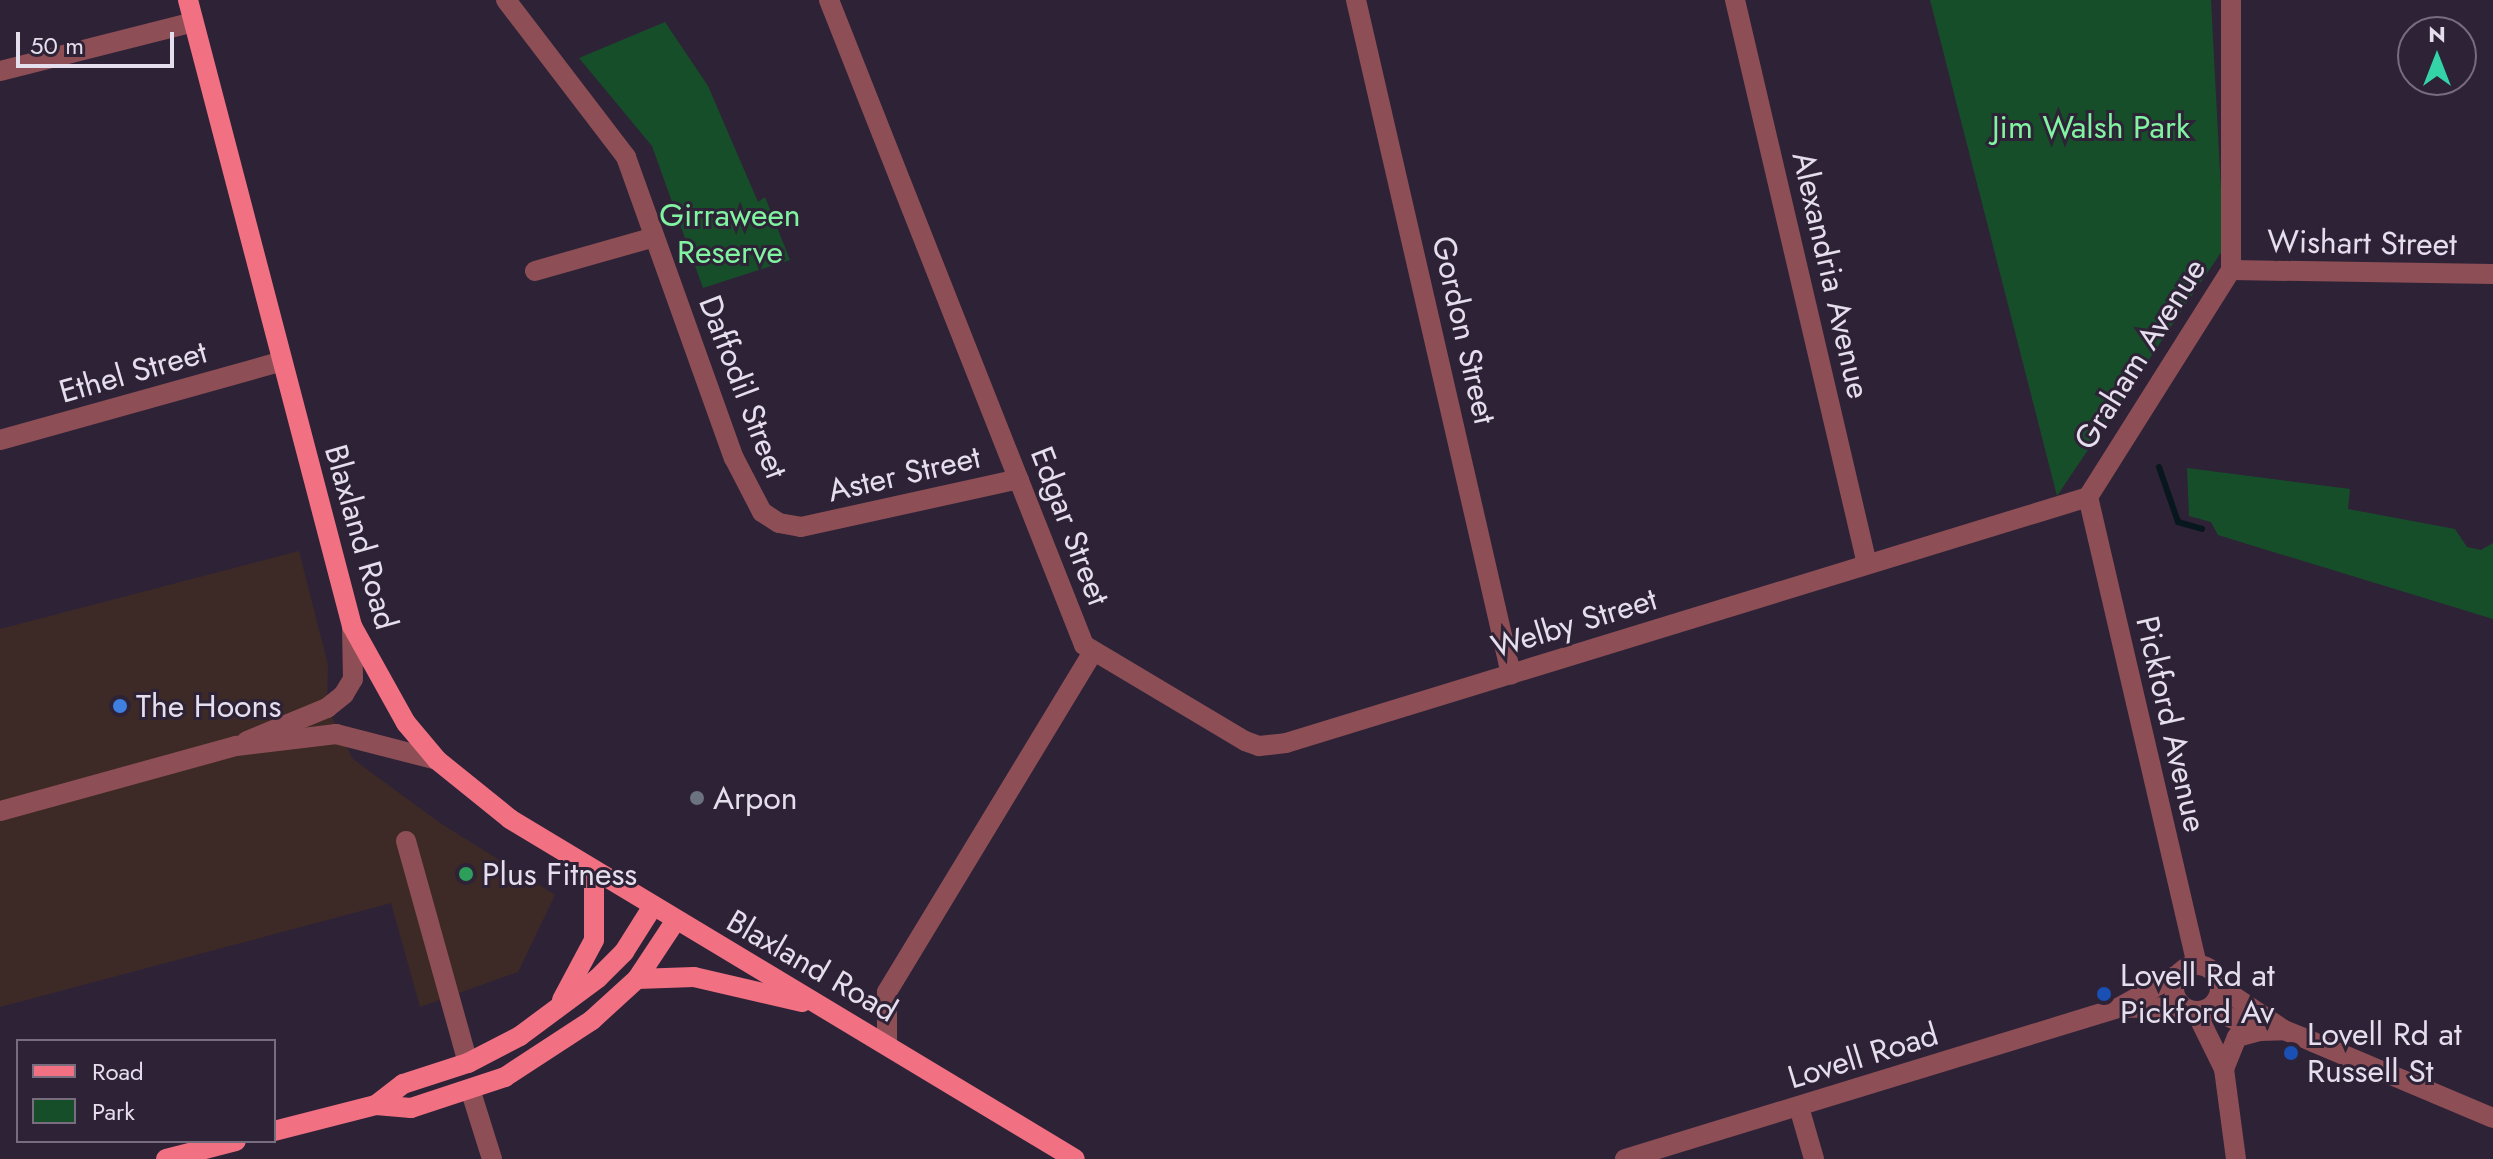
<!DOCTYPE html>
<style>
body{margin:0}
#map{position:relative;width:2493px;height:1159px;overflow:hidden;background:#2e2237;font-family:Jost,sans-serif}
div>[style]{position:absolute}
.commercial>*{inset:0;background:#3d2a26}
.green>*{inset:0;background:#174e2a}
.stream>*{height:6px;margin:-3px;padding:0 3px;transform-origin:3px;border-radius:3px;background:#08171e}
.minor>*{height:20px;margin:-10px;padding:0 10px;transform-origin:10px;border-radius:10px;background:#8d4f55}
.minor>.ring{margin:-10px;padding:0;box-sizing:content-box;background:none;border:20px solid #8d4f55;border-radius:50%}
.major>*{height:20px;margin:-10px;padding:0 10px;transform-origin:10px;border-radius:10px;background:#f17082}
.dots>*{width:22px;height:22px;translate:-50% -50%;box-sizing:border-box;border:4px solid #2e2237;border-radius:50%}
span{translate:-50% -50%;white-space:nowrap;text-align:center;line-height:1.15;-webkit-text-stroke:6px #2e2237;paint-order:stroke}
.park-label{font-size:32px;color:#80f4a1}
.street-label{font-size:32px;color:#e5deec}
.poi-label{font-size:32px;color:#e5deec}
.left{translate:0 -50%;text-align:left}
.legend{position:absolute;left:16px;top:1039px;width:260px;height:104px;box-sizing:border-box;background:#2e2237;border:2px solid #776d7f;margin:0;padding:10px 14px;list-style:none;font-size:24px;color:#e5deec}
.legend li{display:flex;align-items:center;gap:16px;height:40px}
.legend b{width:40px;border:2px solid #776d7f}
.north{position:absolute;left:2397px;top:16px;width:80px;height:80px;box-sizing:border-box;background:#2e2237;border:2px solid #776d7f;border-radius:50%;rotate:0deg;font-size:22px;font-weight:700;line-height:32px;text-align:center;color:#e5deec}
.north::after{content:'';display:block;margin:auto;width:28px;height:36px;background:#34d4a8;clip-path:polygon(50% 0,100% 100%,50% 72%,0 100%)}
.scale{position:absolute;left:16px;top:32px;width:158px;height:36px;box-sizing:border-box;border:4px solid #e5deec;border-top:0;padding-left:10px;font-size:24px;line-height:28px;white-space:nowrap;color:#e5deec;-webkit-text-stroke:6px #2e2237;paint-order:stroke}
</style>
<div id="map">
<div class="commercial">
<i style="clip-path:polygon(299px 551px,328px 665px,327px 708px,353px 759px,440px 823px,555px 895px,518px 972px,420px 1007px,391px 903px,0 1007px,0 629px)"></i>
</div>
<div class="green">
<i style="clip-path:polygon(1930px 0,2211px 0,2224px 248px,2057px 496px)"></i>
<i style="clip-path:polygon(665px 22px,708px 86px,758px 202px,765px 197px,790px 260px,703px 288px,652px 146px,579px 58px)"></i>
<i style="clip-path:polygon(2187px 468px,2350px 489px,2348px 509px,2455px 529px,2467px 547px,2481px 550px,2493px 543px,2493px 619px,2218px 535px,2211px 522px,2189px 516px)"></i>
</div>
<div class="stream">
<i style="left:2159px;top:467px;width:58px;rotate:70.9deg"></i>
<i style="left:2178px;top:522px;width:25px;rotate:16deg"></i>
</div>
<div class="minor">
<i style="left:506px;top:0;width:198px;rotate:52.6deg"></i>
<i style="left:626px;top:157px;width:320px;rotate:70.3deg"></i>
<i style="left:734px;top:458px;width:61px;rotate:62.6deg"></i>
<i style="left:762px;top:512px;width:20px;rotate:33deg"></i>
<i style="left:779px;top:523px;width:22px;rotate:10deg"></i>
<i style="left:801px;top:527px;width:223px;rotate:-12.4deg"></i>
<i style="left:829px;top:0;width:694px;rotate:68.43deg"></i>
<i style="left:1084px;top:645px;width:187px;rotate:30.8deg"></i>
<i style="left:1245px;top:741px;width:15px;rotate:20deg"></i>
<i style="left:1259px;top:746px;width:27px;rotate:-6deg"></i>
<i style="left:1286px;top:743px;width:839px;rotate:-17.05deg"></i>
<i style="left:1356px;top:0;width:692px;rotate:77.05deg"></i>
<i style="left:1735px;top:0;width:579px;rotate:76.83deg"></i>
<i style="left:0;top:71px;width:199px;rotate:-14.2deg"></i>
<i style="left:2231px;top:270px;width:262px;rotate:0.9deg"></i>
<i style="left:535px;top:271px;width:124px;rotate:-15.9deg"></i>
<i style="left:0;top:440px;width:293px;rotate:-15.6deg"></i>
<i style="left:247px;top:741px;width:87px;rotate:-22.4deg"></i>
<i style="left:327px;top:708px;width:22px;rotate:-39deg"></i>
<i style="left:344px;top:694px;width:17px;rotate:-59deg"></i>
<i style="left:353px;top:679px;width:53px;rotate:-91.1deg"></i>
<i style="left:0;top:811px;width:245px;rotate:-15.4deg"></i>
<i style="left:236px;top:746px;width:101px;rotate:-6.8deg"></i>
<i style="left:336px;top:734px;width:104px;rotate:14.4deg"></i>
<i style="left:406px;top:841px;width:230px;rotate:74.4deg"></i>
<i class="ring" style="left:2174px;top:965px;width:26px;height:26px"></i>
<i style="left:2197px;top:965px;width:481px;rotate:-103.1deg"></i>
<i style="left:2088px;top:497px;width:268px;rotate:-57.8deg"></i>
<i style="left:2231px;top:270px;width:270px;rotate:-90deg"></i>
<i style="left:2220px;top:987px;width:77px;rotate:33.9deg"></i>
<i style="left:2118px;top:1008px;width:65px;rotate:-0.9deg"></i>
<i style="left:2209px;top:1008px;width:56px;rotate:24.3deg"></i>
<i style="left:2260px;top:1031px;width:24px;rotate:-2deg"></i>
<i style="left:2284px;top:1030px;width:31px;rotate:22deg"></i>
<i style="left:2313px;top:1042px;width:195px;rotate:22.9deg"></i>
<i style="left:2196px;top:1012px;width:64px;rotate:63.8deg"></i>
<i style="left:2224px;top:1069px;width:91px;rotate:82.4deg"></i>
<i style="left:887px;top:1045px;width:53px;rotate:-90deg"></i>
<i style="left:887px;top:992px;width:398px;rotate:-58.8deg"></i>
<i style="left:2224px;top:1069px;width:35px;rotate:-68deg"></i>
<i style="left:2237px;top:1037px;width:24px;rotate:-15deg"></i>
<i style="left:471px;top:1092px;width:70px;rotate:72.6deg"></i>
<i style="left:1799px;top:1107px;width:54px;rotate:73.9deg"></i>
<i style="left:1625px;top:1159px;width:516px;rotate:-17.03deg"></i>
<i style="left:2118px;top:1008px;width:68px;rotate:-29.2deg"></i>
</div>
<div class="major">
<i style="left:188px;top:0;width:647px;rotate:75.32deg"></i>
<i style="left:352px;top:626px;width:111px;rotate:60.9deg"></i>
<i style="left:406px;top:723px;width:48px;rotate:50deg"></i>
<i style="left:437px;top:760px;width:94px;rotate:38.9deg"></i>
<i style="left:510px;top:819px;width:659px;rotate:31.04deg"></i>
<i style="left:637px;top:979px;width:57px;rotate:-2deg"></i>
<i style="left:694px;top:977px;width:111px;rotate:13deg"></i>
<i style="left:562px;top:1000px;width:68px;rotate:-61.9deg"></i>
<i style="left:594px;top:940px;width:70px;rotate:-90deg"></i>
<i style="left:376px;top:1105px;width:34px;rotate:-38deg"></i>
<i style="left:403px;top:1084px;width:68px;rotate:-17.9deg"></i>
<i style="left:468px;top:1063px;width:59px;rotate:-27.4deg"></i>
<i style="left:520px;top:1036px;width:97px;rotate:-36.6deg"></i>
<i style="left:598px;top:978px;width:37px;rotate:-45deg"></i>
<i style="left:624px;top:952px;width:54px;rotate:-57.8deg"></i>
<i style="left:274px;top:1131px;width:105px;rotate:-14.3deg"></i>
<i style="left:376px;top:1105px;width:35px;rotate:5deg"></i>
<i style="left:411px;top:1108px;width:99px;rotate:-18.3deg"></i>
<i style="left:505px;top:1077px;width:104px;rotate:-33.2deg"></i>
<i style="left:592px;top:1020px;width:61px;rotate:-42.3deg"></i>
<i style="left:637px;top:979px;width:71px;rotate:-56.5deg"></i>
<i style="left:166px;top:1159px;width:72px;rotate:-14.4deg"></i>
</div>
<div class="dots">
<i style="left:120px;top:706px;background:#3f7fe0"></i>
<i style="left:697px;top:798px;background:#6b7280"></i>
<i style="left:466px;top:874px;background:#2e9e5b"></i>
<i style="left:2104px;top:994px;background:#1a4fb4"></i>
<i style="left:2291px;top:1053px;background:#1a4fb4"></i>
</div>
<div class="park-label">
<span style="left:2091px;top:127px">Jim Walsh Park</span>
<span style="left:730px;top:234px">Girraween<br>Reserve</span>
</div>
<div class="street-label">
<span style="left:2362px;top:243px;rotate:1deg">Wishart Street</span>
<span style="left:1831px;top:275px;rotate:77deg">Alexandria Avenue</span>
<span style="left:1464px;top:330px;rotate:77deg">Gordon Street</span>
<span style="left:2140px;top:354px;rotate:-58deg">Graham Avenue</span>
<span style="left:133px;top:372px;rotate:-16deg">Ethel Street</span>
<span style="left:743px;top:387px;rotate:69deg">Daffodil Street</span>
<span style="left:904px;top:474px;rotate:-13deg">Aster Street</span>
<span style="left:1070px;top:526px;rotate:69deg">Edgar Street</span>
<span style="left:361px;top:537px;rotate:74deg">Blaxland Road</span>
<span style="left:1574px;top:623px;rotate:-17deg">Welby Street</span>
<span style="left:2171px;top:724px;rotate:77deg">Pickford Avenue</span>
<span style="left:812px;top:966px;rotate:30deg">Blaxland Road</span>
<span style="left:1863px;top:1056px;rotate:-17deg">Lovell Road</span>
</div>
<div class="poi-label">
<span class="left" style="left:136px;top:706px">The Hoons</span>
<span class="left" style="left:713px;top:798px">Arpon</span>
<span class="left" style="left:482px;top:874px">Plus Fitness</span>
<span class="left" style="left:2120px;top:994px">Lovell Rd at<br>Pickford Av</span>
<span class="left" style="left:2307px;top:1053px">Lovell Rd at<br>Russell St</span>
</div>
<ul class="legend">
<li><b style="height:10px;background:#f17082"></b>Road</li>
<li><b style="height:22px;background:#174e2a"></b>Park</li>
</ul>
<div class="north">N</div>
<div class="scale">50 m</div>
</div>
